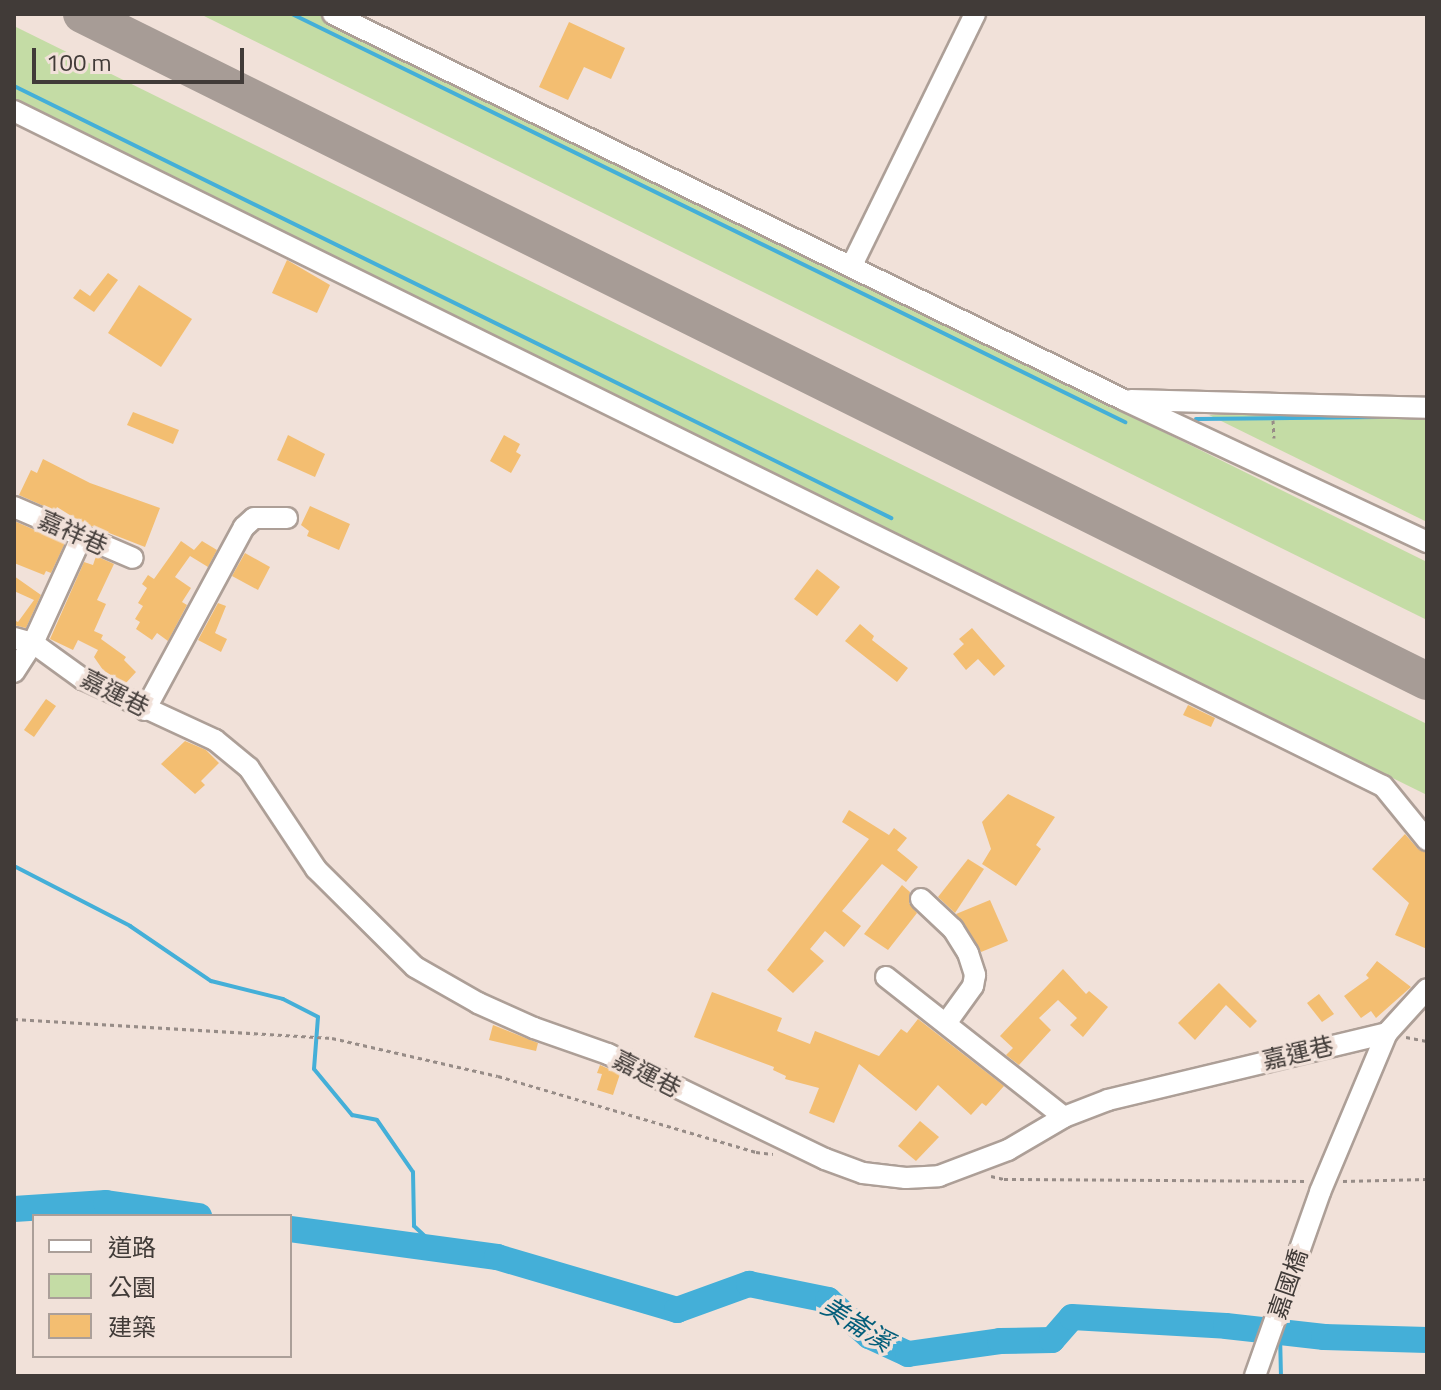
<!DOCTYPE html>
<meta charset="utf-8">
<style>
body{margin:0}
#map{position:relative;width:1441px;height:1390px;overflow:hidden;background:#f1e1d9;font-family:"Titillium Web","Noto Sans TC",sans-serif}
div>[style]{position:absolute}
.green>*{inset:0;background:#c4dca5}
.stream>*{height:4px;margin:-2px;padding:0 2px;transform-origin:2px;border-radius:2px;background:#44afd8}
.river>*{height:26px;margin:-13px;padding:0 13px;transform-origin:13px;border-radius:13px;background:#44afd8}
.taxiway>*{height:38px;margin:-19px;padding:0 19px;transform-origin:19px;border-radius:19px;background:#a79c96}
.building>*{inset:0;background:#f3be71}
.path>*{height:3px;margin-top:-1.5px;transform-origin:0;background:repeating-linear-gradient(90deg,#978c87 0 4px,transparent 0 8px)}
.roads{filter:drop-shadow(2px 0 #ad9f97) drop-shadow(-2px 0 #ad9f97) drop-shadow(0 2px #ad9f97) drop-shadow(0 -2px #ad9f97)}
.minor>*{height:20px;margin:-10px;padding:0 10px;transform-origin:10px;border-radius:10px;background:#fff}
span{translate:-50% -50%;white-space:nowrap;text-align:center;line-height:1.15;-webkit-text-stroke:7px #f1e1d9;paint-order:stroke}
.street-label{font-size:24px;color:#413b38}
.water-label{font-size:26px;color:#045e7a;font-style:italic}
.frame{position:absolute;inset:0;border:16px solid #413b38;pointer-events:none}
.legend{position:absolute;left:32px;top:1214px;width:260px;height:144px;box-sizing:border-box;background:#f1e1d9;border:2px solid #ab9f99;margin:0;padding:10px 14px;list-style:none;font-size:24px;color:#413b38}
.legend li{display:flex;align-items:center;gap:16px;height:40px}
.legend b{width:40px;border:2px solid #ab9f99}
.scale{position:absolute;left:32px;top:48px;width:212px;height:36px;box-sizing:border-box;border:4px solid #413b38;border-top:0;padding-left:10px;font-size:24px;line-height:28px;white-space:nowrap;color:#413b38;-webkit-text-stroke:6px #f1e1d9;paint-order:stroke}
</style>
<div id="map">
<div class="green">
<i style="clip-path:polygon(200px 14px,317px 14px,1427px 562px,1427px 620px)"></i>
<i style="clip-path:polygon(14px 26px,1427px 724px,1427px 795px,14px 98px)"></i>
<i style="clip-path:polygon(1427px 410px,1427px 522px,1209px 415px)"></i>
</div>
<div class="stream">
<i style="left:292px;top:14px;width:928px;rotate:26.1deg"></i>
<i style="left:14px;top:86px;width:978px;rotate:26.22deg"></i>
<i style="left:1196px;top:419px;width:205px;rotate:-0.6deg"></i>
<i style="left:14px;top:866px;width:131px;rotate:27.3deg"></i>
<i style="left:130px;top:926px;width:98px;rotate:34.2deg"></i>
<i style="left:211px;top:981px;width:74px;rotate:14deg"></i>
<i style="left:283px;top:999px;width:39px;rotate:27deg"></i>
<i style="left:318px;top:1017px;width:52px;rotate:94.4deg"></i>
<i style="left:314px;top:1069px;width:60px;rotate:50.4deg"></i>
<i style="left:352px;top:1115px;width:25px;rotate:11deg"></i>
<i style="left:377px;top:1120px;width:63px;rotate:55.3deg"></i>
<i style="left:413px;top:1172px;width:54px;rotate:88.9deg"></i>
<i style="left:414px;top:1226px;width:34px;rotate:43deg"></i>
<i style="left:1280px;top:1333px;width:43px;rotate:88.7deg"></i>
</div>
<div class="river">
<i style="left:14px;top:1209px;width:92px;rotate:-3.7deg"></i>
<i style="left:106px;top:1203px;width:94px;rotate:8deg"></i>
<i style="left:290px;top:1229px;width:209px;rotate:7.7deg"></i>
<i style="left:497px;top:1257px;width:188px;rotate:16.4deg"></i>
<i style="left:677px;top:1310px;width:77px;rotate:-19.9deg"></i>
<i style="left:749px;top:1284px;width:81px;rotate:11.4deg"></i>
<i style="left:828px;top:1300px;width:55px;rotate:41.3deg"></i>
<i style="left:869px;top:1336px;width:43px;rotate:24.8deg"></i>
<i style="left:908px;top:1354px;width:93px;rotate:-8deg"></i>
<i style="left:1000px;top:1341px;width:52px;rotate:-1.1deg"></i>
<i style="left:1052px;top:1340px;width:30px;rotate:-49deg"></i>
<i style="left:1072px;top:1317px;width:154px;rotate:3.3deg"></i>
<i style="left:1226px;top:1326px;width:99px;rotate:6.4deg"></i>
<i style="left:1324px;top:1337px;width:103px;rotate:1.7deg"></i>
</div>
<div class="taxiway">
<i style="left:82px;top:14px;width:1501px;rotate:26.38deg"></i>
</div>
<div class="building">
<i style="clip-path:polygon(569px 22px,625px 48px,611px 79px,584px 67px,568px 100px,539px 87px)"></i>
<i style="clip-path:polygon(287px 260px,330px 285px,317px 313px,272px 293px)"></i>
<i style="clip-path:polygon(108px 273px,118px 280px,94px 312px,73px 298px,80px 289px,90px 296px)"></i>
<i style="clip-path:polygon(139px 285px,192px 319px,161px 367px,108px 333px)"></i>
<i style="clip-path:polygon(133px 412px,179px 430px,173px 444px,127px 425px)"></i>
<i style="clip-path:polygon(288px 435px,325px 454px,315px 477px,277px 460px)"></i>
<i style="clip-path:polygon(504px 435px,520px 444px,516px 452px,521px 455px,511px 473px,490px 461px)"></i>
<i style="clip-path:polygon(43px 459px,90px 483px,160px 508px,145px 547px,81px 522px,57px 507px,55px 511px,19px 495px,31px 470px,37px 473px)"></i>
<i style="clip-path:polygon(310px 506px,350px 524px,339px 550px,307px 536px,309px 531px,301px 525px)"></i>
<i style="clip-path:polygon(14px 521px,65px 543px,51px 573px,46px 571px,44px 575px,14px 563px)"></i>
<i style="clip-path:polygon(181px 541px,194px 550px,202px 541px,217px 550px,208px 567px,190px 556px,175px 577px,191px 588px,182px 602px,187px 605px,168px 641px,157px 633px,152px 640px,136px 629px,140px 622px,135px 619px,143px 606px,138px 603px,147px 588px,142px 584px,148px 575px,154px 579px)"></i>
<i style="clip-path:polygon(245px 553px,270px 567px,258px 590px,232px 576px)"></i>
<i style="clip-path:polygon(96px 556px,114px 564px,97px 600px,106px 604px,94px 631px,103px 635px,101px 639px,126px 657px,124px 660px,136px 672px,125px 684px,103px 670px,94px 657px,98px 650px,78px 640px,73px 650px,50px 639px,84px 562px,93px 565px)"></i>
<i style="clip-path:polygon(817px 569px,840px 587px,817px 616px,794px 599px)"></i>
<i style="clip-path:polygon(14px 576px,41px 595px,26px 628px,14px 625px,14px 620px,18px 622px,34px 600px,14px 591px)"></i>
<i style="clip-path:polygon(218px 603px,226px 606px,215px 633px,227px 639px,221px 652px,198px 640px)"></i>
<i style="clip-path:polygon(860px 624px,874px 636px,872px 640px,908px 668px,897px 682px,845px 641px)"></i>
<i style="clip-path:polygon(972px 628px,1005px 666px,994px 676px,978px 659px,966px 670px,953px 654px,964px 644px,959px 639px)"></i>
<i style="clip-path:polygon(46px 699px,56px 706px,34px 737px,24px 730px)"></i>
<i style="clip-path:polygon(1188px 705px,1215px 718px,1211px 727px,1183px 715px)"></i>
<i style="clip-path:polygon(185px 741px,206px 750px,219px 763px,201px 781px,205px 785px,195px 794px,161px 764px)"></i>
<i style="clip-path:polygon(1008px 794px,1055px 817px,1036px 845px,1041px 849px,1016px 886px,982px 864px,991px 849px,982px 822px)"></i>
<i style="clip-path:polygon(849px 810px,889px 835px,894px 828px,907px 838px,897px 850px,918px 867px,906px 882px,882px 864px,842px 911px,861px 926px,844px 947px,825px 931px,810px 949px,824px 961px,793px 993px,767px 970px,869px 839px,842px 822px)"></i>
<i style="clip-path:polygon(1405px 834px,1418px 849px,1427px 853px,1427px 949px,1395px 935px,1409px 903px,1372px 869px)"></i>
<i style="clip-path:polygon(968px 859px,984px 869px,955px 913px,938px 897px)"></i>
<i style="clip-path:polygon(902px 885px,910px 892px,909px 903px,917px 913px,888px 950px,864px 934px)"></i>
<i style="clip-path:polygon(990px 900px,1008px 941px,981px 952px,956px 914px)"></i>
<i style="clip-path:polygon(1377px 961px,1411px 987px,1376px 1018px,1371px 1011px,1361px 1018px,1344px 996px,1369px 978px,1366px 975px)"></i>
<i style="clip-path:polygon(1063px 969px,1086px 994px,1089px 991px,1108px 1007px,1083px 1037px,1070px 1025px,1077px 1018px,1058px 1000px,1039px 1018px,1051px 1030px,1019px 1065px,1006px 1055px,1013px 1048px,1000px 1036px)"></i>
<i style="clip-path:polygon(1219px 983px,1257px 1021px,1250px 1028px,1226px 1005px,1195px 1040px,1178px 1023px)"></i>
<i style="clip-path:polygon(712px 992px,782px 1018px,777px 1031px,810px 1044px,815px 1031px,879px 1056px,901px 1029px,907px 1033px,918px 1019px,1004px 1086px,986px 1106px,982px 1103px,971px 1115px,938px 1085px,916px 1111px,859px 1064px,834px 1123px,809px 1113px,819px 1088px,785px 1079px,786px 1076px,773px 1070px,774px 1067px,694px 1037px)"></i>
<i style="clip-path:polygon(1319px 994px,1334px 1014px,1322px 1022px,1307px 1003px)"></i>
<i style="clip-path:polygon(493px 1025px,538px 1043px,536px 1051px,489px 1040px)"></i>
<i style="clip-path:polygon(600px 1065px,620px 1074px,613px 1095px,597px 1090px,602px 1074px,597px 1073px)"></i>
<i style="clip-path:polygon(920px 1121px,939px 1137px,916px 1161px,898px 1146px)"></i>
</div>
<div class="path">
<i style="left:1273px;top:420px;width:18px;rotate:87deg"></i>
<i style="left:14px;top:1019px;width:319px;rotate:3.4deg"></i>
<i style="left:332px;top:1038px;width:170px;rotate:12.9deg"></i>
<i style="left:498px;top:1076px;width:269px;rotate:16.4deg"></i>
<i style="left:756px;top:1152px;width:17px;rotate:7deg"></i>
<i style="left:1406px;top:1037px;width:21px;rotate:11deg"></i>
<i style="left:991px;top:1176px;width:13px;rotate:13deg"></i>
<i style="left:1004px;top:1179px;width:303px;rotate:0.4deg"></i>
<i style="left:1343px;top:1181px;width:84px;rotate:-1.4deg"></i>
</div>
<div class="roads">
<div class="minor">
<i style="left:333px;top:14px;width:880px;rotate:26.01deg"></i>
<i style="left:1124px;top:400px;width:335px;rotate:25.1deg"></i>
<i style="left:14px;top:111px;width:1526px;rotate:26.25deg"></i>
<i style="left:1383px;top:786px;width:70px;rotate:50.8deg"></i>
<i style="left:852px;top:265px;width:280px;rotate:-63.9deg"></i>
<i style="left:1131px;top:400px;width:296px;rotate:1.5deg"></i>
<i style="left:14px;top:507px;width:129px;rotate:23.2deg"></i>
<i style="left:14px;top:638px;width:20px;rotate:15deg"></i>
<i style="left:33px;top:643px;width:62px;rotate:35.8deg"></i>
<i style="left:83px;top:679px;width:145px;rotate:24.8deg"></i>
<i style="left:215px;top:740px;width:44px;rotate:39.5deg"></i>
<i style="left:249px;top:768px;width:121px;rotate:56.4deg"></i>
<i style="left:316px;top:869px;width:139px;rotate:44.7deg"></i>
<i style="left:415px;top:967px;width:73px;rotate:29.7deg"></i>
<i style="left:478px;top:1003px;width:61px;rotate:24.1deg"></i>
<i style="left:534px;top:1028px;width:78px;rotate:19.4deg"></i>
<i style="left:608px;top:1054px;width:241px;rotate:25.8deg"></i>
<i style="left:825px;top:1159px;width:40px;rotate:20.2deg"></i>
<i style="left:863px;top:1173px;width:43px;rotate:6.6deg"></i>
<i style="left:906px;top:1178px;width:33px;rotate:-3deg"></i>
<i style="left:939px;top:1176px;width:74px;rotate:-20.6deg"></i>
<i style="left:1008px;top:1150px;width:65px;rotate:-30.5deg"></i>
<i style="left:1064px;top:1117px;width:47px;rotate:-21.1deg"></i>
<i style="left:1108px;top:1100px;width:287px;rotate:-13.5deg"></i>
<i style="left:14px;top:672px;width:35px;rotate:-57deg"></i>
<i style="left:33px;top:643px;width:118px;rotate:-65.4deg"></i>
<i style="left:145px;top:710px;width:208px;rotate:-61.6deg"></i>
<i style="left:244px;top:527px;width:13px;rotate:-42deg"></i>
<i style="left:254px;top:518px;width:33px"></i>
<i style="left:921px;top:899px;width:44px;rotate:43.2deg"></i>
<i style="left:953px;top:929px;width:28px;rotate:58deg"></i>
<i style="left:968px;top:953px;width:23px;rotate:72deg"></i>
<i style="left:975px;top:975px;width:11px;rotate:100deg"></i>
<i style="left:973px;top:986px;width:44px;rotate:125.8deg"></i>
<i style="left:886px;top:977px;width:226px;rotate:38.2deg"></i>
<i style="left:1255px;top:1376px;width:195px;rotate:-70.5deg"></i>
<i style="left:1320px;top:1192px;width:173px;rotate:-67.2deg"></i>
<i style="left:1387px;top:1033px;width:59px;rotate:-47.7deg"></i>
</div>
</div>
<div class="street-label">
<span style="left:73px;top:533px;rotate:24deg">嘉祥巷</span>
<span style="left:115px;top:693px;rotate:27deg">嘉運巷</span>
<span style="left:1298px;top:1053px;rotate:-13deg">嘉運巷</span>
<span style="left:647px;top:1074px;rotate:27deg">嘉運巷</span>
<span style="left:1288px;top:1284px;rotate:-71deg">嘉國橋</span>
</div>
<div class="water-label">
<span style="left:857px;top:1324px;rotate:32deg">美崙溪</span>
</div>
<div class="frame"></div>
<ul class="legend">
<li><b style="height:10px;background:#fff"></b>道路</li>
<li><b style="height:22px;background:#c4dca5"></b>公園</li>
<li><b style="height:22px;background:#f3be71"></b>建築</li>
</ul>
<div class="scale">100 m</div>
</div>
